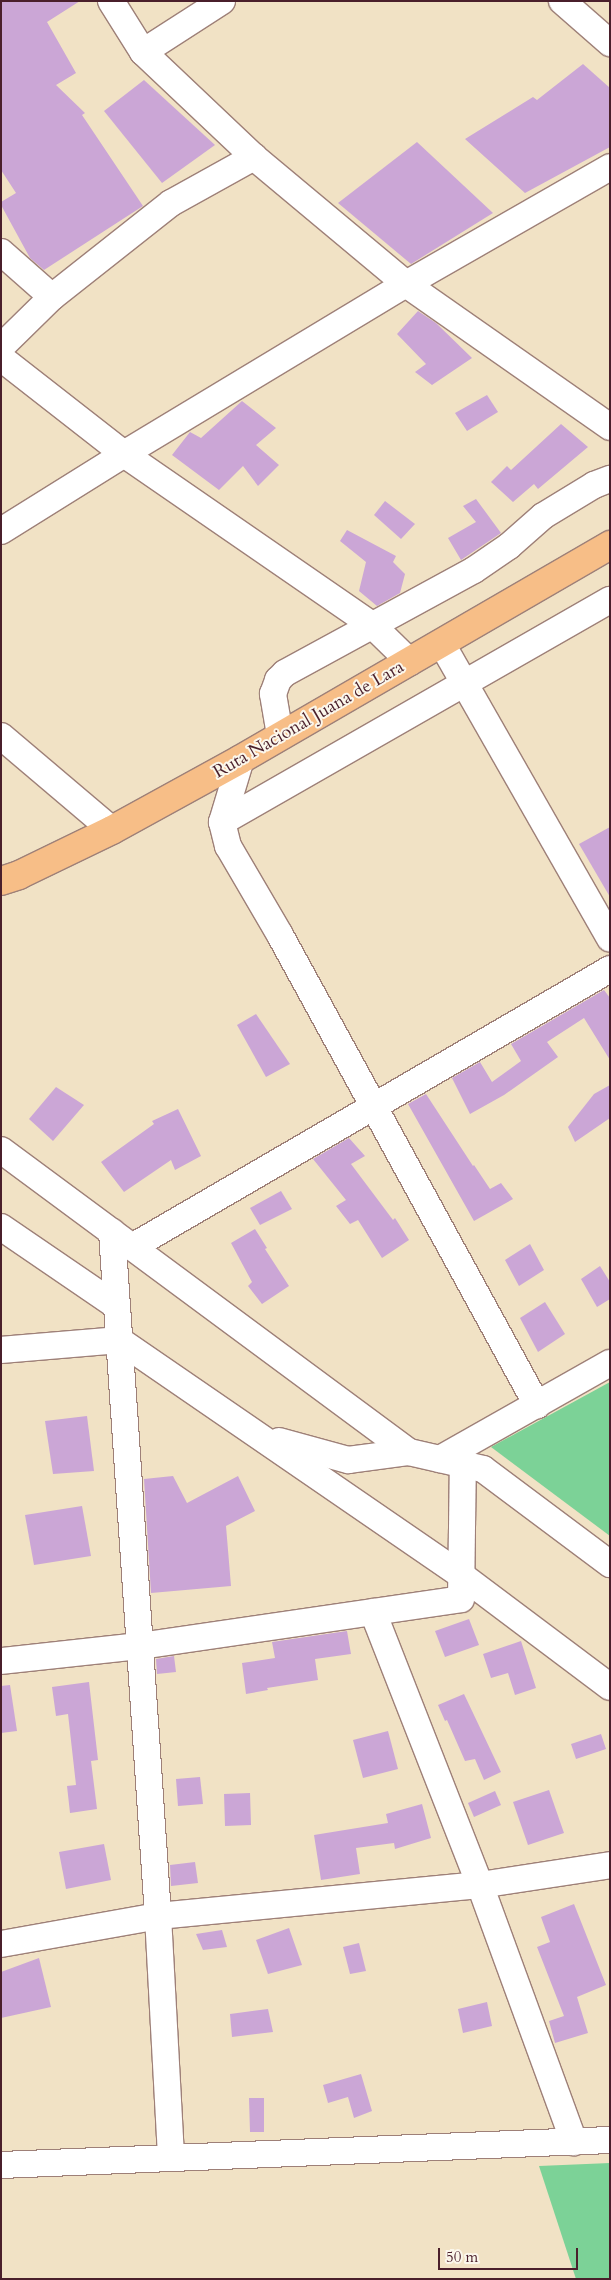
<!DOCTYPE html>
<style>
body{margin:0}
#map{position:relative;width:611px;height:2280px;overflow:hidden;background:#f1e2c5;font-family:Cardo,serif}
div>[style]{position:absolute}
.green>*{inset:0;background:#7cd297}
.building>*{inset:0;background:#cba6d6}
.roads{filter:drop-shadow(1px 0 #9e8078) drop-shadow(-1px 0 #9e8078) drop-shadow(0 1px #9e8078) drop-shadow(0 -1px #9e8078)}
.minor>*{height:26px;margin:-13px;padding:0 13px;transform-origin:13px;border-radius:13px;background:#fff}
.highway>*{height:28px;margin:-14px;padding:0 14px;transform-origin:14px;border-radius:14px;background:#f7be87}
span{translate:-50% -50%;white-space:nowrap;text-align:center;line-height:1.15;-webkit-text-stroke:4px #fbf7ec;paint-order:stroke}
.street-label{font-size:18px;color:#4a1f2b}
.frame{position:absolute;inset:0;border:2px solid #4a1f2b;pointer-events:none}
.scale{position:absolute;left:438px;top:2248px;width:140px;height:22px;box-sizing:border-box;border:2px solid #4a1f2b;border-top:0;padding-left:6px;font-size:15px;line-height:18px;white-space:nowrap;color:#4a1f2b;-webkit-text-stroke:4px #fbf7ec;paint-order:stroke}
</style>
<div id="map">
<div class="green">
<i style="clip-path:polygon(610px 1382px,610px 1536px,491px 1447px)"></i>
<i style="clip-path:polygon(610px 2163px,610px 2279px,576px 2279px,539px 2166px)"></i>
</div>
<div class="building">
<i style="clip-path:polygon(1px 1px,80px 1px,47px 22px,76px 73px,56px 85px,85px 113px,82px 115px,143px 206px,44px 270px,30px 258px,1px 205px,1px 202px,16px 193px,1px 170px)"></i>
<i style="clip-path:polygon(583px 64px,610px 88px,610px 147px,525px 193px,465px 139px,533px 97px,537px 100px)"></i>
<i style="clip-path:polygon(144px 80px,215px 145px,162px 183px,104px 111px)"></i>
<i style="clip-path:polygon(417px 142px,493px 213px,411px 264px,338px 203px)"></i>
<i style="clip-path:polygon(418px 311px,436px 323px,472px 358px,432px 385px,415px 372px,426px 364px,397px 334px)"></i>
<i style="clip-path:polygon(487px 395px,498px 412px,467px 431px,455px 413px)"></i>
<i style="clip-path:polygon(242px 401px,276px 428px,256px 445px,279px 465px,258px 486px,243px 466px,219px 490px,172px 455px,190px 432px,201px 438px)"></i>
<i style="clip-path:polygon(561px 424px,588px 447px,538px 489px,534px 484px,513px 502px,491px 482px,507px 466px,511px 470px)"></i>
<i style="clip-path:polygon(476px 499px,501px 533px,461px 560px,448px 538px,476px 522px,463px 506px)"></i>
<i style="clip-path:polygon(385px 501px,415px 524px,401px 539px,374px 515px)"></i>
<i style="clip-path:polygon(347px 530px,396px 556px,393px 562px,405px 574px,400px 593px,377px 606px,359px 591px,366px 562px,340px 541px)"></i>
<i style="clip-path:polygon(610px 827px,610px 897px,579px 844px)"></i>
<i style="clip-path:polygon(604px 990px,610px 998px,610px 1060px,584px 1018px,547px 1042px,558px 1057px,504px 1095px,470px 1114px,452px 1078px,480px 1062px,492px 1082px,521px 1061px,511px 1044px)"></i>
<i style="clip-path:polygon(256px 1014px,290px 1064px,266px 1077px,237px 1025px)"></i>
<i style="clip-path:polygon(610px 1085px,610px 1118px,575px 1142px,568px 1127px,594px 1094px)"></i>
<i style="clip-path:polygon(56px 1087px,84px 1105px,53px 1141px,29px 1119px)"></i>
<i style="clip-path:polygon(426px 1094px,473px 1166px,474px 1165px,490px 1189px,501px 1183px,513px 1199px,474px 1221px,408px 1104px)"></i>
<i style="clip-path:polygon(178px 1109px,201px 1156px,175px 1170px,171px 1160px,124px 1192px,101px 1162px,154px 1124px,152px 1121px)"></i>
<i style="clip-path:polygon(349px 1138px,365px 1156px,351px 1164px,393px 1220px,395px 1218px,409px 1240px,382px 1258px,358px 1220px,350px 1224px,336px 1206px,346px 1200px,313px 1159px)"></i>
<i style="clip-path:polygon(281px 1191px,292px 1209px,260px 1225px,250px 1208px)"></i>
<i style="clip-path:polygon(255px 1229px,267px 1248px,265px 1249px,289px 1286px,262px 1304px,248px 1286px,252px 1282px,231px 1243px)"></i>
<i style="clip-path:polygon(530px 1244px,544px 1270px,519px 1286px,505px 1260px)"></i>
<i style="clip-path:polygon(600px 1266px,610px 1282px,610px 1299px,597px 1307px,581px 1279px)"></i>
<i style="clip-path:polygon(545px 1302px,565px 1334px,538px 1352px,520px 1318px)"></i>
<i style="clip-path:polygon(87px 1416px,94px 1471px,53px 1474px,45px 1421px)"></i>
<i style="clip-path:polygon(173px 1476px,187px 1503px,238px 1476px,255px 1511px,226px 1526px,231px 1586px,151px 1593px,144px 1479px)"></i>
<i style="clip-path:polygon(82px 1506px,91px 1556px,34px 1565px,25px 1515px)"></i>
<i style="clip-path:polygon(469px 1619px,479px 1645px,445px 1657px,435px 1631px)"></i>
<i style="clip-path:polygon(347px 1631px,351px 1654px,315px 1659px,318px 1680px,267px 1688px,268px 1690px,246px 1694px,242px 1663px,275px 1658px,272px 1642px)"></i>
<i style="clip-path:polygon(521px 1641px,536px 1688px,515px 1695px,508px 1673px,491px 1678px,483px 1654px)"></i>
<i style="clip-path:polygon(174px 1656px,176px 1672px,157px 1674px,156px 1659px)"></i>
<i style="clip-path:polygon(89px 1682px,98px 1760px,91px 1761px,97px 1809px,70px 1813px,67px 1786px,76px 1785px,68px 1714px,56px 1716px,52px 1687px)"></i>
<i style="clip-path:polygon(10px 1685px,17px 1731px,1px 1733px,1px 1686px)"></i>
<i style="clip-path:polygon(464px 1694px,501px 1772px,484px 1780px,475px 1759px,465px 1761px,447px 1720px,445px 1721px,438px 1705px)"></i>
<i style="clip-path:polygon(388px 1731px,398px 1769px,363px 1778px,353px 1740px)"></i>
<i style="clip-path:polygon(601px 1734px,606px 1749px,576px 1759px,571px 1744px)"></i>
<i style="clip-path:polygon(200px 1777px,203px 1804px,178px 1806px,176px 1779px)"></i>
<i style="clip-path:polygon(549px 1790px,564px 1833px,528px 1845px,513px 1802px)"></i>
<i style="clip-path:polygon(495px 1791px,501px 1805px,474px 1817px,468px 1803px)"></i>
<i style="clip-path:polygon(250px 1793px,251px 1825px,225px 1826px,224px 1794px)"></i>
<i style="clip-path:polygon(422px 1804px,431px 1838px,395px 1849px,394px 1843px,356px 1848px,360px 1874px,321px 1880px,314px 1835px,388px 1823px,386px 1814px)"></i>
<i style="clip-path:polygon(104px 1844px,111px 1880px,66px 1889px,59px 1852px)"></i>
<i style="clip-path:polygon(195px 1862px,198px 1883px,171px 1886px,170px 1865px)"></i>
<i style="clip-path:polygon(574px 1904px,606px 1985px,577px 1997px,588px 2033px,555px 2043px,549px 2021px,564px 2016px,537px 1947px,550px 1942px,541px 1917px)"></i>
<i style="clip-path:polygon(289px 1928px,302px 1965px,268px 1974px,256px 1940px)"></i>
<i style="clip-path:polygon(222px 1930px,227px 1947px,203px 1950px,196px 1934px)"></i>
<i style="clip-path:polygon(359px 1943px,366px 1971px,350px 1974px,343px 1947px)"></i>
<i style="clip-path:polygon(39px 1958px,51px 2007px,1px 2018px,1px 1972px)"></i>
<i style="clip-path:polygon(487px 2002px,492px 2026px,463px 2033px,458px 2009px)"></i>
<i style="clip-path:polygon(268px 2009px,273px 2032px,232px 2037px,230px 2014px)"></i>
<i style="clip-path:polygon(361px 2074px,372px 2111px,354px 2118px,348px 2097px,328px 2103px,323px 2085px)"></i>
<i style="clip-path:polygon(249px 2098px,264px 2098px,264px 2132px,250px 2132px)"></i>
</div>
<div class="roads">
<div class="minor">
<i style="left:111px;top:1px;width:60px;rotate:57.9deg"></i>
<i style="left:143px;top:52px;width:153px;rotate:43.4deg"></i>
<i style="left:254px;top:157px;width:198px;rotate:39.9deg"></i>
<i style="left:406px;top:284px;width:249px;rotate:35deg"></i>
<i style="left:562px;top:1px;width:64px;rotate:41.2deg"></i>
<i style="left:143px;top:52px;width:94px;rotate:-32.8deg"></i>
<i style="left:1px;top:252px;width:68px;rotate:41.4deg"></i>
<i style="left:1px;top:347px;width:71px;rotate:-44.4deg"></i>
<i style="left:52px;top:297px;width:152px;rotate:-38.3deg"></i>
<i style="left:171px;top:203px;width:95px;rotate:-29deg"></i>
<i style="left:1px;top:358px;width:156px;rotate:38deg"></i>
<i style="left:124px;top:454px;width:301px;rotate:34.6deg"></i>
<i style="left:372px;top:625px;width:53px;rotate:44.2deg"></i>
<i style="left:1px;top:531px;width:145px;rotate:-32deg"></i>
<i style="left:124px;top:454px;width:329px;rotate:-31.1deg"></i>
<i style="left:406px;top:284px;width:235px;rotate:-29.8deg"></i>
<i style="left:442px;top:644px;width:339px;rotate:60.3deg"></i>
<i style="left:280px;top:735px;width:42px;rotate:-99.7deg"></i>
<i style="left:273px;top:694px;width:15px;rotate:-70deg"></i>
<i style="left:278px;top:680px;width:10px;rotate:-45deg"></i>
<i style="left:285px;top:673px;width:215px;rotate:-28.6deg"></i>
<i style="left:474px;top:570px;width:42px;rotate:-34.4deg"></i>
<i style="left:509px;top:546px;width:45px;rotate:-41.4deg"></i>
<i style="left:543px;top:516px;width:60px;rotate:-31.3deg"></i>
<i style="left:594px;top:485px;width:17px;rotate:-21deg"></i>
<i style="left:1px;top:736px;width:145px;rotate:40.3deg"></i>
<i style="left:241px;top:759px;width:66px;rotate:106.8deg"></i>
<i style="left:222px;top:822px;width:25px;rotate:76deg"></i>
<i style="left:228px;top:846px;width:103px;rotate:59.7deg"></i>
<i style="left:280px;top:935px;width:536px;rotate:61.33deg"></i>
<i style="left:222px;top:822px;width:447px;rotate:-29.8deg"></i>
<i style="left:1px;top:1150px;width:508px;rotate:36.51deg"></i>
<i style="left:409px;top:1452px;width:76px;rotate:12.9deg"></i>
<i style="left:483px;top:1469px;width:159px;rotate:36.8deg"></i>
<i style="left:1px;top:1227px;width:140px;rotate:34.3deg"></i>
<i style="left:112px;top:1232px;width:686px;rotate:86.15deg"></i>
<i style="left:158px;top:1916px;width:242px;rotate:86.9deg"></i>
<i style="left:132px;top:1247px;width:553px;rotate:-30.18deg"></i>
<i style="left:1px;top:1350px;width:118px;rotate:-4.8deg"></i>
<i style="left:119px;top:1340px;width:415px;rotate:34.5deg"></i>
<i style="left:461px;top:1575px;width:186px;rotate:36.9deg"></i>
<i style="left:279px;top:1441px;width:72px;rotate:15.4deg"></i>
<i style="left:348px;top:1460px;width:62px;rotate:-7.5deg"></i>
<i style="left:440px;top:1459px;width:195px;rotate:-29.5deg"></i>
<i style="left:373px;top:1612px;width:293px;rotate:68.6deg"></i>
<i style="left:480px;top:1885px;width:274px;rotate:69.9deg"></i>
<i style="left:1px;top:1661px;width:140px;rotate:-6.2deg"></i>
<i style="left:140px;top:1646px;width:324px;rotate:-8.3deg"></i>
<i style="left:461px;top:1599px;width:135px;rotate:-89.2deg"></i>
<i style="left:1px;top:1944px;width:159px;rotate:-10.1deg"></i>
<i style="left:158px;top:1916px;width:323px;rotate:-5.5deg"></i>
<i style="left:480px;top:1885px;width:132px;rotate:-8.7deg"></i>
<i style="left:1px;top:2165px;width:610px;rotate:-2.35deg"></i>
</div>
<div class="highway">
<i style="left:1px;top:881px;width:19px;rotate:-18deg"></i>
<i style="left:19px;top:875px;width:103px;rotate:-25.8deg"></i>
<i style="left:112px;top:830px;width:147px;rotate:-28.8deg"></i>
<i style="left:241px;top:759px;width:427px;rotate:-30.1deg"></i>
</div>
</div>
<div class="street-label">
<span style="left:309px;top:720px;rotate:-30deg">Ruta Nacional Juana de Lara</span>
</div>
<div class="frame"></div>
<div class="scale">50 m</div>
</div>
